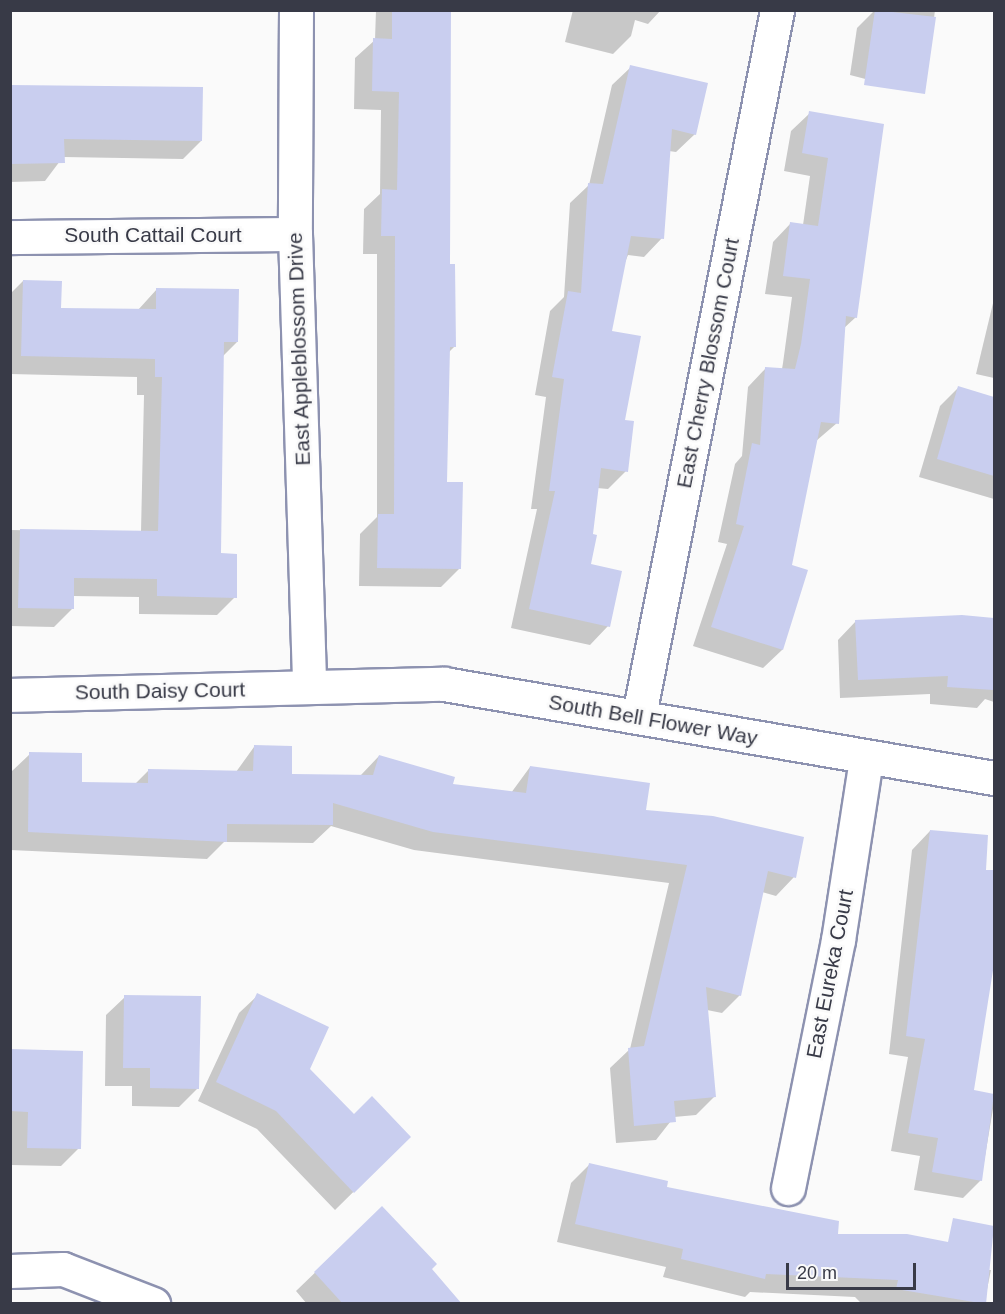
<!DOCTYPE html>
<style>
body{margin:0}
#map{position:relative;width:1005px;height:1314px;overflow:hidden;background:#fafafa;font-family:Arial,sans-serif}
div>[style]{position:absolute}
.shadow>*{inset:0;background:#0003}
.building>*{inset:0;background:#c9ceef}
.roads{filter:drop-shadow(2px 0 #8d92b0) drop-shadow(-2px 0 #8d92b0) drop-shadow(0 2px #8d92b0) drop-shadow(0 -2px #8d92b0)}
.minor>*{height:33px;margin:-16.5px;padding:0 16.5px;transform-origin:16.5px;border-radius:16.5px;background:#fff}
span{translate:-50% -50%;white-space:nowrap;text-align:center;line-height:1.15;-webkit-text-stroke:5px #fafafa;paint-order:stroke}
.street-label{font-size:21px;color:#383a47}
.frame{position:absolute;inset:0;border:12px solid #383a47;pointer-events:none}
.scale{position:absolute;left:786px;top:1263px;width:130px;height:27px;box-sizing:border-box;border:3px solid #383a47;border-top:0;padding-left:8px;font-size:18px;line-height:21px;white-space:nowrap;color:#383a47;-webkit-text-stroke:4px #fafafa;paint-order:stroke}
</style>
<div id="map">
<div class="shadow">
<i style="clip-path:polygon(376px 10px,449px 10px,448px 265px,455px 346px,448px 353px,446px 483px,459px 569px,441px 587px,359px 586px,360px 534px,377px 517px,377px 254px,363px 254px,364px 209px,380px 194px,381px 110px,354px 109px,355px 58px,375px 40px)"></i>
<i style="clip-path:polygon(573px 10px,661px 10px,648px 24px,635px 20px,631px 36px,613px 54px,565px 42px)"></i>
<i style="clip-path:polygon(875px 10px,935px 10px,927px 72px,908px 90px,850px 75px,857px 28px)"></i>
<i style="clip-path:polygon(631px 67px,695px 134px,676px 152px,669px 151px,662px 238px,644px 257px,628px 255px,621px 272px,610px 332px,626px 471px,608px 489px,597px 488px,589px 566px,608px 626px,590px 645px,511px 628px,537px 509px,531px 509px,546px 397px,535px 395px,550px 311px,564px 297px,570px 203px,589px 185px,612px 85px)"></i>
<i style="clip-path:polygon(10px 87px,201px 141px,183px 159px,63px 157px,45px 181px,10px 182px)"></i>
<i style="clip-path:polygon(810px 113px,882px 125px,856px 317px,843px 329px,837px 423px,816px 441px,790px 566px,807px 571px,782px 650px,763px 668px,693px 646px,727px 544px,718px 542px,735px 464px,742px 456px,748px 387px,766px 368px,782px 369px,783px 363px,792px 297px,765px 294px,773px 242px,791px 223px,803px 225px,810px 176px,784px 171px,791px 131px)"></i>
<i style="clip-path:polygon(23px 281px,60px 309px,138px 310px,157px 289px,237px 342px,223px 356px,219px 555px,235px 597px,217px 615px,139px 614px,139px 597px,72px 596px,72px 609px,54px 627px,10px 626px,10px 530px,141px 532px,144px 395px,137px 395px,137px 377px,10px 374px,10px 294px)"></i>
<i style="clip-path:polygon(994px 299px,994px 378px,976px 374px)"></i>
<i style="clip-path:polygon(958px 388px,994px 398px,994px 499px,919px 477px,940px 406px)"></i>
<i style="clip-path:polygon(962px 617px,994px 619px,994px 702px,985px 699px,977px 708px,930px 704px,930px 694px,840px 698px,838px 640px,856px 621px)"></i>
<i style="clip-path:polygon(254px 747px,290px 775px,361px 775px,379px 756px,451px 786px,511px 793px,530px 767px,794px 877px,776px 896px,762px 892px,740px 995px,722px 1013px,707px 1010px,714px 1097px,696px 1115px,674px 1117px,656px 1140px,616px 1143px,610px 1068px,630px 1049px,669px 883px,414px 850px,331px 826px,313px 843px,224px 842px,207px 859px,10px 850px,11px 772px,30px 754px,80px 783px,135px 784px,148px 771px,236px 772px)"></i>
<i style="clip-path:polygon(930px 831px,984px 871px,994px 871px,994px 954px,972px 1091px,994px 1095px,994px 1103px,981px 1180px,963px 1198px,914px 1190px,920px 1156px,891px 1151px,908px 1057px,889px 1054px,912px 850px)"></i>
<i style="clip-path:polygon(258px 995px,308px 1069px,354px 1116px,409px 1137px,335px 1210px,257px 1129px,198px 1101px,239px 1013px)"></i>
<i style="clip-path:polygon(125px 997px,198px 1088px,179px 1107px,132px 1106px,132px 1086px,105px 1086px,106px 1015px)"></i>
<i style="clip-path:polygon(10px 1051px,79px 1148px,61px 1166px,10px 1165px)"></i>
<i style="clip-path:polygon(589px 1165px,951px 1269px,991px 1270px,984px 1304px,862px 1304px,855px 1297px,750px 1292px,745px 1297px,663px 1277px,666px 1267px,557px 1242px,571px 1183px)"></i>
<i style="clip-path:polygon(382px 1208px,430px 1269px,460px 1304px,307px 1304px,296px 1291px)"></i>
</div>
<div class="building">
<i style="clip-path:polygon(392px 10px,451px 10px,450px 264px,455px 264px,456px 347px,450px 347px,447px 482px,463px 482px,461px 569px,377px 568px,378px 514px,394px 514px,395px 236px,381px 236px,382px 189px,397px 190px,399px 92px,372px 91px,373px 38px,392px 39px)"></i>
<i style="clip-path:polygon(875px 10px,936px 17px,925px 94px,864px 85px)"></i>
<i style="clip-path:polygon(630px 65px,708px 83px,696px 135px,672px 129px,664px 239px,631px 236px,612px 331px,641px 336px,625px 420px,634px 421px,628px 472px,601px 468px,593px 534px,597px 535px,591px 564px,622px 571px,610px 627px,529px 609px,555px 491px,549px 491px,564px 379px,552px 377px,568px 291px,581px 293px,588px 183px,603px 184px)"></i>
<i style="clip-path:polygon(10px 85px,203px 87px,202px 141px,64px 139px,65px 163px,10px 164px)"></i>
<i style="clip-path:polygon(809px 111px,884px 124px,857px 318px,846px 316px,839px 424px,821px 422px,792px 565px,808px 570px,783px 650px,711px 627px,744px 526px,736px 524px,752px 443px,760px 445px,765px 367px,795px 369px,801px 344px,810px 279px,783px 276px,790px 222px,818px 226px,828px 158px,802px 153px)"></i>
<i style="clip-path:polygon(23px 280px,62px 281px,61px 308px,156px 309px,156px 288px,239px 289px,238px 342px,224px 342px,221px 553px,237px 554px,237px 598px,157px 596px,157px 579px,74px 578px,74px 609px,18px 608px,20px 529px,158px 531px,162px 377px,155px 377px,155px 359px,21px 356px)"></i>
<i style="clip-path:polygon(958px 386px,994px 397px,994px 476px,937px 459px)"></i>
<i style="clip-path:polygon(962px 615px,994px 618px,994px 690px,947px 687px,948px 676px,858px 680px,855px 620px)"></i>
<i style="clip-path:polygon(254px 745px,292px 746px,292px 774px,373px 775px,379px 755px,455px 777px,453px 784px,526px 793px,530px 766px,650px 783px,646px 810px,713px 816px,804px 837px,796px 878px,768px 871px,741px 996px,706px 987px,716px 1097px,674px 1101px,676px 1122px,634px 1126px,628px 1048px,644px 1046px,687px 865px,433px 832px,333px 803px,333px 825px,227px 824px,227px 842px,28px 832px,29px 752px,82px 753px,82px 782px,148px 783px,148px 769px,253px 771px)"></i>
<i style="clip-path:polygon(930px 830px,988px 835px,986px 870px,994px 870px,994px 964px,974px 1090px,994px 1094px,982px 1181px,932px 1172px,938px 1138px,908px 1133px,925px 1039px,906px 1036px)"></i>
<i style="clip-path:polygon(257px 993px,329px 1027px,310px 1069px,354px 1114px,372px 1096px,411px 1137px,354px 1193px,276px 1111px,216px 1082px)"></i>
<i style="clip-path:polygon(124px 995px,201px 996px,199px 1089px,150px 1088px,150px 1068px,123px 1068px)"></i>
<i style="clip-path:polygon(10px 1049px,83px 1051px,81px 1149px,27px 1148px,28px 1112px,10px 1111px)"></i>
<i style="clip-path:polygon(589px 1163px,668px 1181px,667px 1187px,839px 1221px,838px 1234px,907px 1234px,948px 1242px,953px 1218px,994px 1226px,986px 1304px,896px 1289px,898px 1280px,766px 1274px,765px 1279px,681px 1259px,683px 1249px,575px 1224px)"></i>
<i style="clip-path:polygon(382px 1206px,437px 1264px,432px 1269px,462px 1304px,343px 1304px,314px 1272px)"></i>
</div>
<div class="roads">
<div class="minor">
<i style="left:296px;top:10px;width:224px;rotate:90.3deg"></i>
<i style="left:295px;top:234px;width:453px;rotate:88.2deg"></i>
<i style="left:10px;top:237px;width:285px;rotate:-0.6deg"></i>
<i style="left:10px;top:695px;width:434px;rotate:-1.5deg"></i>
<i style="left:444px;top:684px;width:558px;rotate:9.7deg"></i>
<i style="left:639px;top:715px;width:718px;rotate:-78.92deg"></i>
<i style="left:788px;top:1188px;width:253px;rotate:-78.6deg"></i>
<i style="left:838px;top:940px;width:183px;rotate:-81.2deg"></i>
<i style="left:10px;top:1271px;width:53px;rotate:-2.2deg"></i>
<i style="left:63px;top:1269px;width:97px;rotate:21.3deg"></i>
</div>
</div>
<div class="street-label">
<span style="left:153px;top:235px">South Cattail Court</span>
<span style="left:299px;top:349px;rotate:-92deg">East Appleblossom Drive</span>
<span style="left:708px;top:363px;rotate:-79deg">East Cherry Blossom Court</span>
<span style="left:160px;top:691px;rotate:-1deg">South Daisy Court</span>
<span style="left:653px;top:720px;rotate:10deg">South Bell Flower Way</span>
<span style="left:830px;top:974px;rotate:-79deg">East Eureka Court</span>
</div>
<div class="frame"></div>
<div class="scale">20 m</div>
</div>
